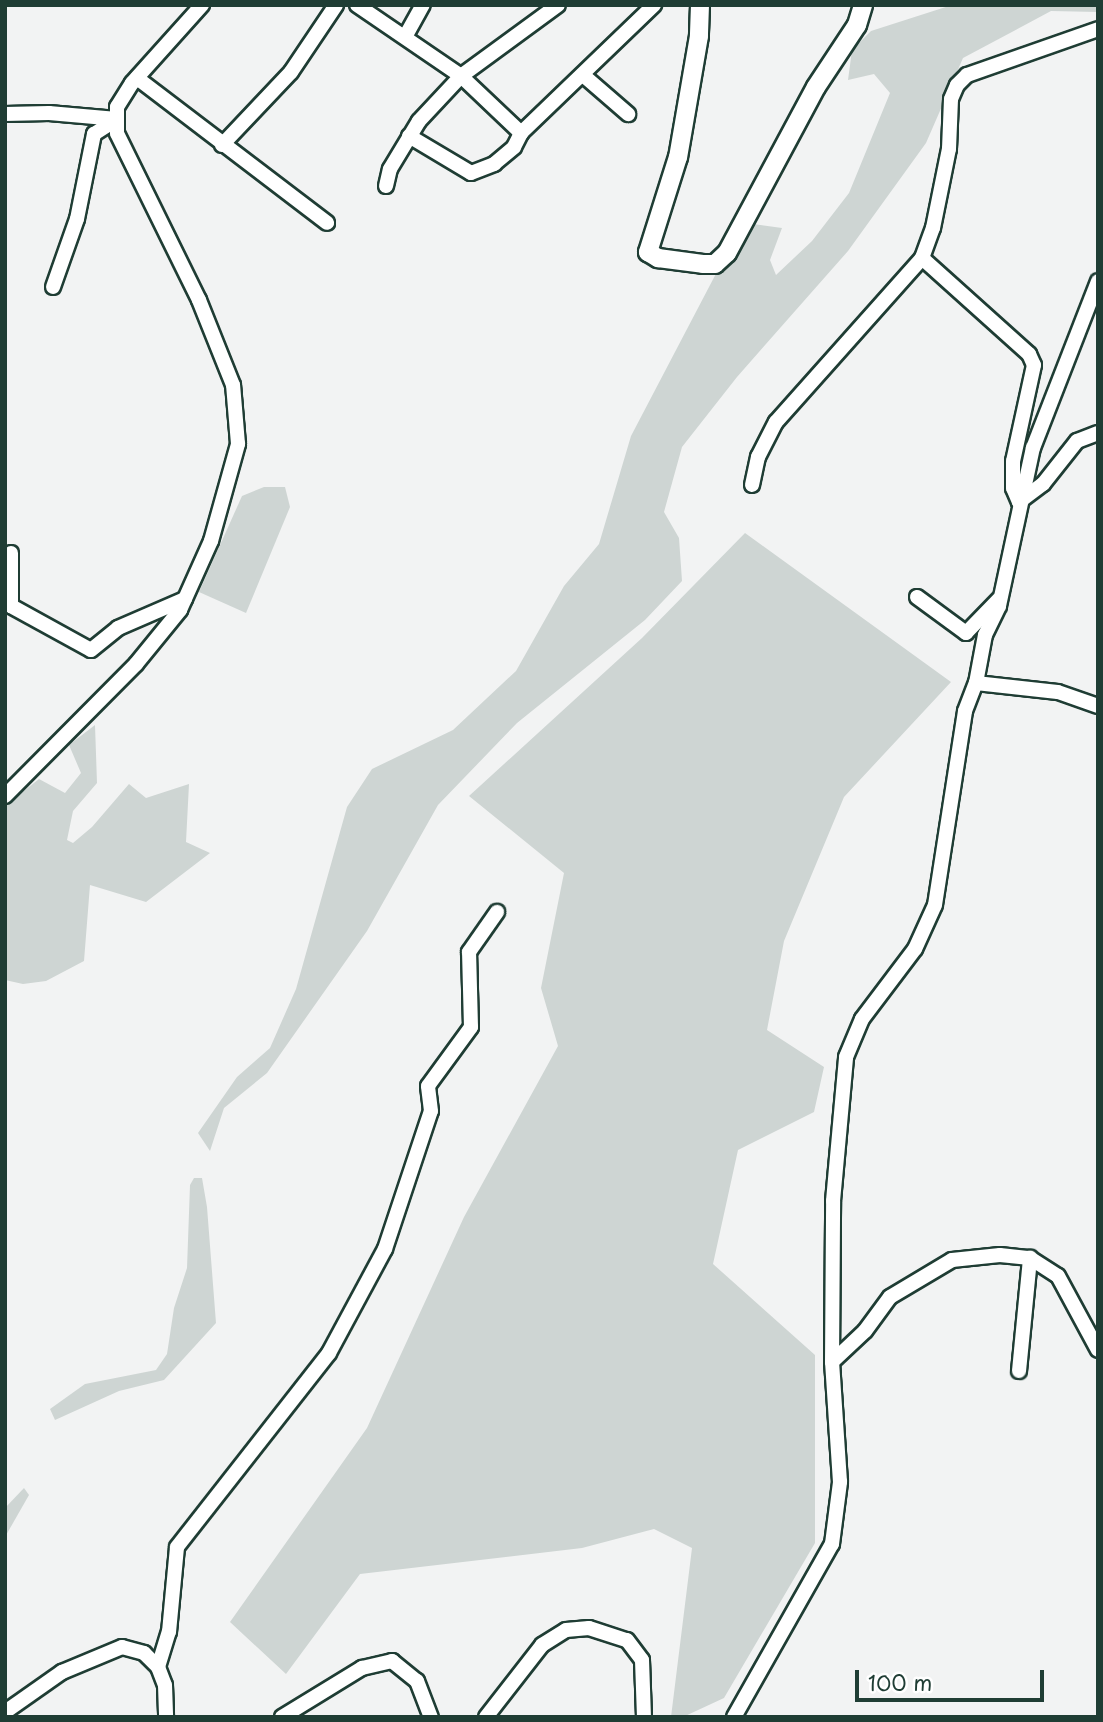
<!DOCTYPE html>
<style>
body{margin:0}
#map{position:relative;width:1103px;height:1722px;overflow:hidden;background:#f2f3f3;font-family:"Playpen Sans",sans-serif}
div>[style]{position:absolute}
.green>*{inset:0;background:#ced5d3}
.roads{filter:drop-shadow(2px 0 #1f3d34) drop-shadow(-2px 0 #1f3d34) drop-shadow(0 2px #1f3d34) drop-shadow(0 -2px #1f3d34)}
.minor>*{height:14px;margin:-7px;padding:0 7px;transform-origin:7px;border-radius:7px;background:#fff}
.tertiary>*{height:18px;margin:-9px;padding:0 9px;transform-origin:9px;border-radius:9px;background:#fff}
span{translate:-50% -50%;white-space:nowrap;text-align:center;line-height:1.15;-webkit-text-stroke:5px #fff;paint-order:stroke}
.frame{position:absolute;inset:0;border:7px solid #1f3d34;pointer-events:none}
.scale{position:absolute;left:855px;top:1670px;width:189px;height:32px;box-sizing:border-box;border:4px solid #1f3d34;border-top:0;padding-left:9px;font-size:21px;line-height:24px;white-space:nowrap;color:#1f3d34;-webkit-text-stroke:5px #fff;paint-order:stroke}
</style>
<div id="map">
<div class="green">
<i style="clip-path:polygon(952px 5px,1098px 5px,1098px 12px,1051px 11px,963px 58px,926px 143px,848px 251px,737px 377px,682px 447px,664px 512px,679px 538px,682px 581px,645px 620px,517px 723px,438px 805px,367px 931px,267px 1073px,224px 1108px,210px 1151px,198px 1133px,237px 1077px,270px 1048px,296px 989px,347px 807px,372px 769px,453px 730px,516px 671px,564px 586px,599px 544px,631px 436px,720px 266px,753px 224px,782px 228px,770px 260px,776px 275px,812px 241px,849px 193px,890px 93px,874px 74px,848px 80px,852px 50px,871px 31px)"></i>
<i style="clip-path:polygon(264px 487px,285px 487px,290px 507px,246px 613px,199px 592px,242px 496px)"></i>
<i style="clip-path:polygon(745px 533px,951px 682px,844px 797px,784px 941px,767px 1030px,824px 1067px,814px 1112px,738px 1150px,713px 1264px,815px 1355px,815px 1543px,724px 1698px,683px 1717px,671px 1717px,692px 1548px,654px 1529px,582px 1548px,360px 1574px,286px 1674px,230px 1622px,367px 1428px,464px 1217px,558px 1046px,541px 988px,564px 873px,469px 796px,642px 638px)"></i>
<i style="clip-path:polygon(95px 725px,97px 783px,73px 811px,67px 840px,73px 843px,92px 827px,129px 784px,146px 798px,189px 784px,186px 842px,210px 853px,146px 902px,90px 885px,84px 961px,46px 981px,23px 984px,5px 980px,5px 806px,39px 779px,65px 793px,81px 773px,69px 745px)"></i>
<i style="clip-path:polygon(194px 1178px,202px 1178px,207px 1207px,216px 1323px,164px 1380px,119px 1391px,55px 1420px,50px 1409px,85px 1384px,156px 1370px,167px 1354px,174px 1308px,187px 1268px,190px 1185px)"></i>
<i style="clip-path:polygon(24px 1488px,29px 1495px,5px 1537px,5px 1508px)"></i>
</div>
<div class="roads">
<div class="minor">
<i style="left:357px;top:5px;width:126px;rotate:34.3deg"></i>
<i style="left:461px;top:76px;width:83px;rotate:43.5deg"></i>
<i style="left:521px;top:133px;width:185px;rotate:-43.9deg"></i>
<i style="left:405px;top:37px;width:37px;rotate:-61deg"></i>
<i style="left:583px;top:75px;width:60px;rotate:40.9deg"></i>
<i style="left:137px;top:78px;width:239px;rotate:37.3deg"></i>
<i style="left:5px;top:114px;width:44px;rotate:-1.3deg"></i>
<i style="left:49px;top:113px;width:68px;rotate:5deg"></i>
<i style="left:409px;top:136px;width:72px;rotate:30.8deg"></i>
<i style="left:471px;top:173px;width:25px;rotate:-21deg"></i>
<i style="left:494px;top:164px;width:26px;rotate:-40deg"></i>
<i style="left:514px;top:147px;width:16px;rotate:-63deg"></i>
<i style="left:222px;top:145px;width:100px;rotate:-46.6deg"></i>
<i style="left:291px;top:72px;width:81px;rotate:-56.1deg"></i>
<i style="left:386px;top:186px;width:17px;rotate:-77deg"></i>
<i style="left:390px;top:169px;width:56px;rotate:-58.9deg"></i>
<i style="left:419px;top:121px;width:62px;rotate:-47deg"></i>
<i style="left:461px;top:76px;width:120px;rotate:-36.2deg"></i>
<i style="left:922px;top:258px;width:32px;rotate:-70deg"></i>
<i style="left:933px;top:228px;width:81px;rotate:-78.6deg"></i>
<i style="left:949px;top:149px;width:50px;rotate:-87.7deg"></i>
<i style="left:951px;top:99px;width:15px;rotate:-67deg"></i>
<i style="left:957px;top:85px;width:14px;rotate:-45deg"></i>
<i style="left:967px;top:75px;width:139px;rotate:-19.3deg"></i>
<i style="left:53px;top:287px;width:72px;rotate:-70.6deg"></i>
<i style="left:77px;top:219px;width:87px;rotate:-78.7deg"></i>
<i style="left:94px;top:134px;width:27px;rotate:-33deg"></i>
<i style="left:752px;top:485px;width:29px;rotate:-78deg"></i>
<i style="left:758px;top:457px;width:39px;rotate:-63deg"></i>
<i style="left:776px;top:422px;width:220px;rotate:-48.3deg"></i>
<i style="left:922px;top:258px;width:144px;rotate:41.9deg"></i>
<i style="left:1029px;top:354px;width:12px;rotate:66deg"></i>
<i style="left:1034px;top:365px;width:98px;rotate:102.3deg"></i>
<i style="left:1013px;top:461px;width:27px;rotate:90deg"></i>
<i style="left:1013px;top:488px;width:15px;rotate:67deg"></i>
<i style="left:1019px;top:502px;width:30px;rotate:-37deg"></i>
<i style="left:1043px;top:484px;width:55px;rotate:-51.7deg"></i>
<i style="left:1077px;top:441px;width:22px;rotate:-21deg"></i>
<i style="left:11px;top:553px;width:53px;rotate:90deg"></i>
<i style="left:11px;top:606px;width:91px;rotate:28.8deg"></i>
<i style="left:91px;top:650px;width:35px;rotate:-39deg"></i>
<i style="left:118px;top:628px;width:73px;rotate:-23.4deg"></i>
<i style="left:917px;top:597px;width:61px;rotate:36.3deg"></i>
<i style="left:966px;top:633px;width:47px;rotate:-45.9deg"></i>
<i style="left:976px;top:683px;width:82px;rotate:6.3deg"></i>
<i style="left:1058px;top:692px;width:42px;rotate:19.3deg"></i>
<i style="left:5px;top:796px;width:186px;rotate:-45.2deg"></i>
<i style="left:136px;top:664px;width:70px;rotate:-50.8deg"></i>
<i style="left:180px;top:610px;width:76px;rotate:-65.8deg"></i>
<i style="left:211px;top:541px;width:101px;rotate:-74.4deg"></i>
<i style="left:238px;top:444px;width:59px;rotate:-94.8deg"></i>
<i style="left:233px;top:385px;width:92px;rotate:-111.8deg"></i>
<i style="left:199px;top:300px;width:186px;rotate:-116.2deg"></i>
<i style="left:117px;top:133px;width:26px;rotate:-90deg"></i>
<i style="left:117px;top:107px;width:28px;rotate:-58deg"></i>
<i style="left:132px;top:83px;width:105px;rotate:-48.1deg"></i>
<i style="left:832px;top:1362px;width:161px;rotate:-89.6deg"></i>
<i style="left:833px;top:1201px;width:145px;rotate:-84.8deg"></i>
<i style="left:846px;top:1057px;width:41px;rotate:-67.2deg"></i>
<i style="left:862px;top:1019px;width:88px;rotate:-52.9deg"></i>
<i style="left:915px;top:949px;width:48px;rotate:-65.6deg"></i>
<i style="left:935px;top:905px;width:196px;rotate:-81.2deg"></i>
<i style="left:965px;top:711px;width:30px;rotate:-69deg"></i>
<i style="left:976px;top:683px;width:49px;rotate:-79.4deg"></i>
<i style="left:985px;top:635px;width:32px;rotate:-64deg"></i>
<i style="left:999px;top:606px;width:162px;rotate:-77.9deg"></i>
<i style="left:1033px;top:448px;width:179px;rotate:-68.7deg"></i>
<i style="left:1019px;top:1371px;width:114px;rotate:-84.4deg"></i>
<i style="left:158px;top:1667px;width:37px;rotate:-73deg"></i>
<i style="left:169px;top:1632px;width:85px;rotate:-84.6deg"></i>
<i style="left:177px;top:1547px;width:246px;rotate:-51.9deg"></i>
<i style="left:329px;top:1353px;width:118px;rotate:-61.7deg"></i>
<i style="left:385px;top:1249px;width:145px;rotate:-71.6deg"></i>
<i style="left:431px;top:1111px;width:25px;rotate:-97deg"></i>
<i style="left:428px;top:1086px;width:73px;rotate:-53.9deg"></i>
<i style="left:471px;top:1027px;width:75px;rotate:-91.5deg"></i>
<i style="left:469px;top:952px;width:49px;rotate:-55deg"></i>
<i style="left:5px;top:1712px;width:70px;rotate:-35.1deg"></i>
<i style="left:62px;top:1672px;width:65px;rotate:-22.6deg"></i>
<i style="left:122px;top:1647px;width:23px;rotate:15deg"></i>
<i style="left:144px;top:1653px;width:20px;rotate:45deg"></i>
<i style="left:158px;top:1667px;width:19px;rotate:69deg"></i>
<i style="left:165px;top:1685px;width:32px;rotate:88deg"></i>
<i style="left:282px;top:1717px;width:94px;rotate:-31.5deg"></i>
<i style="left:362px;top:1668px;width:31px;rotate:-13deg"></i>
<i style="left:392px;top:1661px;width:32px;rotate:39deg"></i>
<i style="left:417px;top:1681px;width:39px;rotate:69deg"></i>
<i style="left:486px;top:1717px;width:91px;rotate:-52.1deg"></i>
<i style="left:542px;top:1645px;width:28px;rotate:-32deg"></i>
<i style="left:566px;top:1630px;width:23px;rotate:-5deg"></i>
<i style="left:589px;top:1628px;width:40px;rotate:18deg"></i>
<i style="left:627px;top:1640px;width:25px;rotate:53deg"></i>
<i style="left:642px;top:1660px;width:57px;rotate:88deg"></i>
<i style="left:734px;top:1717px;width:199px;rotate:-60.5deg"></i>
<i style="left:832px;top:1544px;width:63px;rotate:-82.6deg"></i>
<i style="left:840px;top:1482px;width:120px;rotate:-93.8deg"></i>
<i style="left:832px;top:1362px;width:45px;rotate:-43.2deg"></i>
<i style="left:865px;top:1331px;width:42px;rotate:-53.7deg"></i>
<i style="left:890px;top:1297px;width:72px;rotate:-30.8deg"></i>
<i style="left:952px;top:1260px;width:48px;rotate:-5.9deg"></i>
<i style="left:1000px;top:1255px;width:30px;rotate:6deg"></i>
<i style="left:1030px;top:1258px;width:33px;rotate:33deg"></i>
<i style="left:1058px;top:1276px;width:84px;rotate:61.6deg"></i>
</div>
<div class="tertiary">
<i style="left:700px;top:5px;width:31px;rotate:92deg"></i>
<i style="left:699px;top:36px;width:123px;rotate:99.8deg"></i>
<i style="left:678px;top:157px;width:100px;rotate:107.5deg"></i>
<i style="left:648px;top:252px;width:12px;rotate:31deg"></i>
<i style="left:658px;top:258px;width:45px;rotate:7.6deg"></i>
<i style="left:703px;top:264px;width:12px"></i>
<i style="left:715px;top:264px;width:16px;rotate:-43deg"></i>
<i style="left:727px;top:253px;width:188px;rotate:-61.8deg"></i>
<i style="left:816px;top:87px;width:74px;rotate:-56.5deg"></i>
<i style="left:857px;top:25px;width:21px;rotate:-73deg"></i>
</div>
</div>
<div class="frame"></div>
<div class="scale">100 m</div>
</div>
